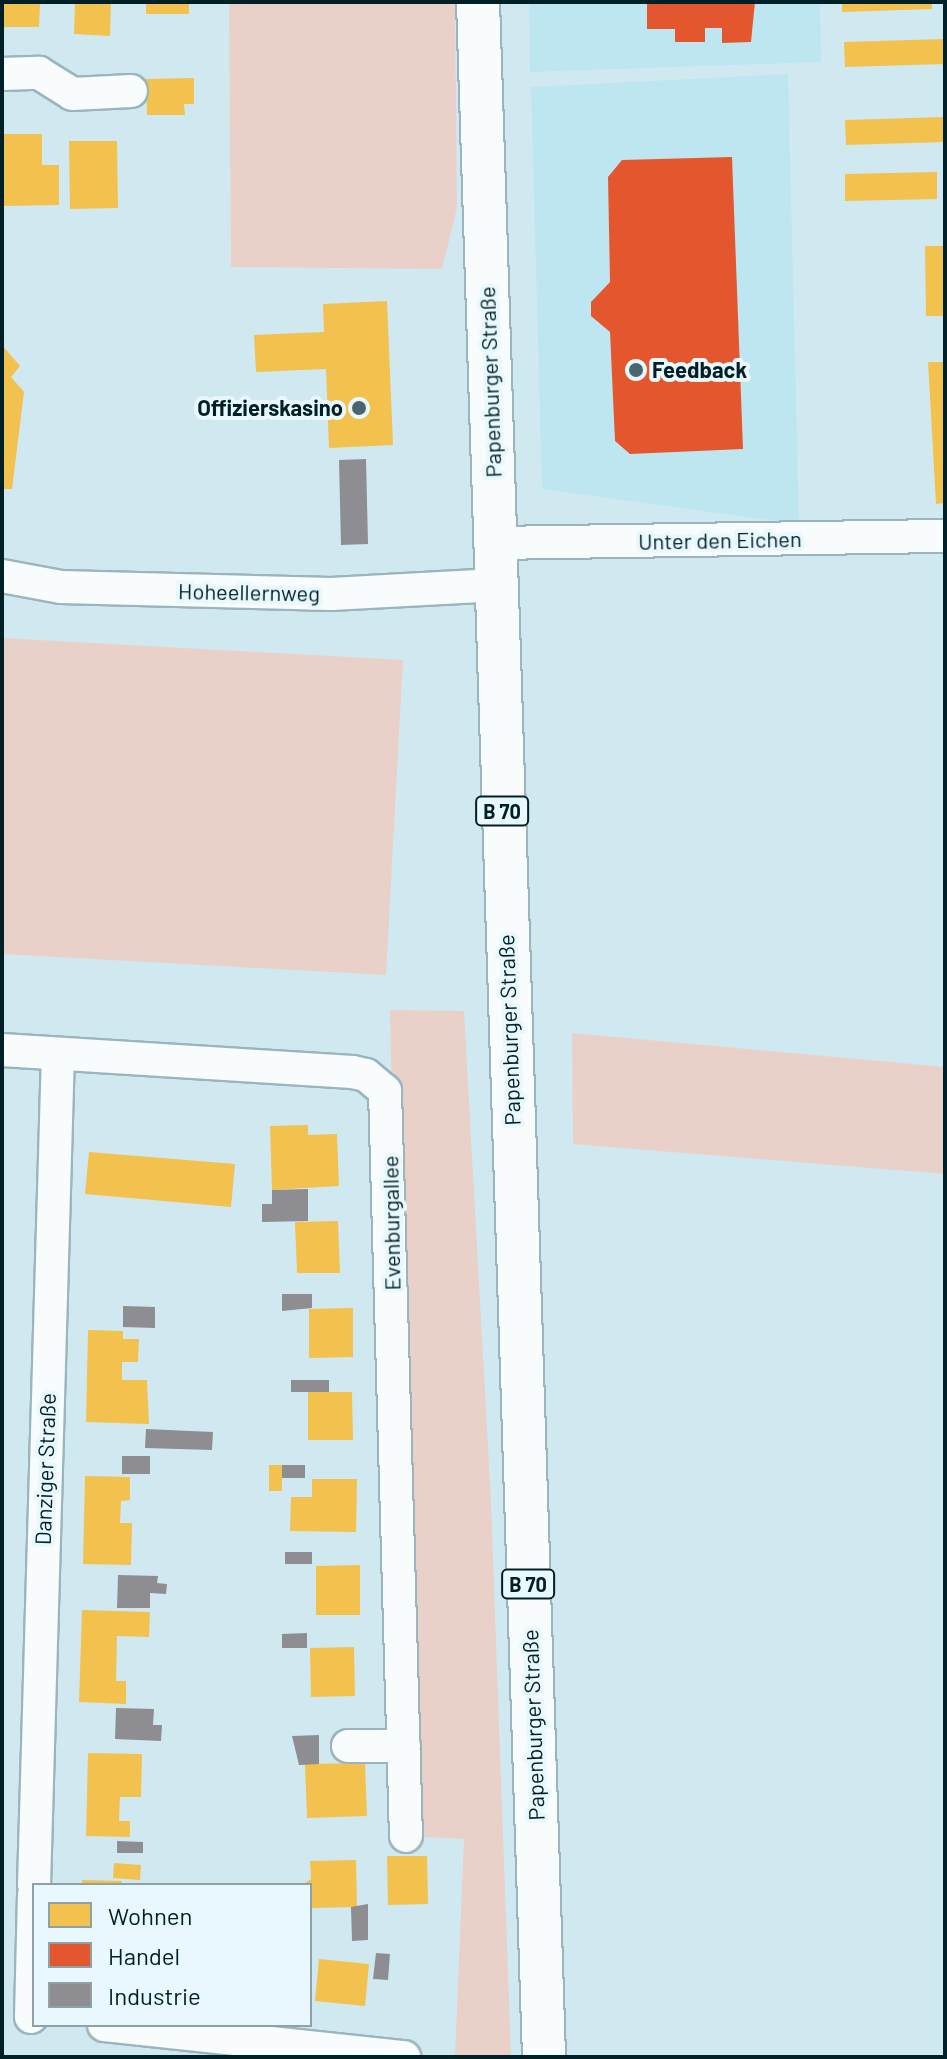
<!DOCTYPE html>
<meta charset="utf-8">
<style>
body{margin:0}
#map{position:relative;width:947px;height:2059px;overflow:hidden;background:#d0e9f1;font-family:Barlow,sans-serif}
div>[style]{position:absolute}
.built>*{inset:0;background:#bee6f1}
.green>*{inset:0;background:#e9d1c9}
.homes>*{inset:0;background:#f2c14e}
.shops>*{inset:0;background:#e4572e}
.industry>*{inset:0;background:#8d8d92}
.roads{filter:drop-shadow(2px 0 #9bb5bd) drop-shadow(-2px 0 #9bb5bd) drop-shadow(0 2px #9bb5bd) drop-shadow(0 -2px #9bb5bd)}
.minor>*{height:32px;margin:-16px;padding:0 16px;transform-origin:16px;border-radius:16px;background:#f8fcfd}
.major>*{height:42px;margin:-21px;padding:0 21px;transform-origin:21px;border-radius:21px;background:#f8fcfd}
.dots>*{width:22px;height:22px;translate:-50% -50%;box-sizing:border-box;border:4px solid #e9f8fc;border-radius:50%}
span{translate:-50% -50%;white-space:nowrap;text-align:center;line-height:1.15;-webkit-text-stroke:8px #e9f8fc;paint-order:stroke}
.shield-label span{padding:2px 6px;background:#e9f8fc;border:2px solid;border-radius:6px;-webkit-text-stroke-width:0}
.shield-label{font-size:20px;color:#002028;font-weight:700}
.poi-label{font-size:22px;color:#002028;font-weight:700}
.left{translate:0 -50%;text-align:left}
.right{translate:-100% -50%;text-align:right}
.street-label{font-size:22px;color:#002028}
.frame{position:absolute;inset:0;border:4px solid #002028;pointer-events:none}
.legend{position:absolute;left:32px;top:1883px;width:280px;height:144px;box-sizing:border-box;background:#e9f8fc;border:2px solid #8ca2a7;margin:0;padding:10px 14px;list-style:none;font-size:24px;color:#002028}
.legend li{display:flex;align-items:center;gap:16px;height:40px}
.legend b{width:40px;border:2px solid #8ca2a7}
</style>
<div id="map">
<div class="built">
<i style="clip-path:polygon(529px 2px,820px 2px,821px 62px,530px 72px)"></i>
<i style="clip-path:polygon(788px 74px,799px 524px,542px 489px,531px 87px)"></i>
</div>
<div class="green">
<i style="clip-path:polygon(229px 2px,455px 2px,457px 208px,442px 269px,231px 267px)"></i>
<i style="clip-path:polygon(2px 638px,403px 660px,386px 975px,2px 954px)"></i>
<i style="clip-path:polygon(390px 1010px,464px 1011px,491px 1501px,511px 2057px,455px 2057px,464px 1839px,406px 1836px)"></i>
<i style="clip-path:polygon(572px 1033px,945px 1067px,945px 1174px,573px 1144px)"></i>
</div>
<div class="homes">
<i style="clip-path:polygon(2px 2px,40px 2px,39px 27px,2px 27px)"></i>
<i style="clip-path:polygon(75px 2px,111px 2px,110px 36px,74px 34px)"></i>
<i style="clip-path:polygon(146px 2px,189px 2px,189px 14px,146px 14px)"></i>
<i style="clip-path:polygon(842px 2px,932px 2px,932px 9px,842px 12px)"></i>
<i style="clip-path:polygon(945px 39px,945px 64px,845px 67px,844px 42px)"></i>
<i style="clip-path:polygon(194px 78px,194px 104px,184px 104px,185px 115px,147px 115px,146px 79px)"></i>
<i style="clip-path:polygon(945px 117px,945px 142px,846px 145px,845px 120px)"></i>
<i style="clip-path:polygon(2px 134px,42px 134px,42px 165px,59px 165px,59px 205px,2px 206px)"></i>
<i style="clip-path:polygon(69px 141px,117px 141px,118px 208px,70px 209px)"></i>
<i style="clip-path:polygon(937px 172px,937px 199px,845px 201px,845px 174px)"></i>
<i style="clip-path:polygon(925px 246px,945px 246px,945px 316px,926px 316px)"></i>
<i style="clip-path:polygon(387px 301px,393px 445px,329px 448px,326px 369px,256px 372px,254px 335px,324px 332px,323px 304px)"></i>
<i style="clip-path:polygon(2px 345px,20px 366px,11px 377px,24px 392px,12px 489px,2px 489px)"></i>
<i style="clip-path:polygon(928px 362px,945px 362px,945px 503px,936px 504px)"></i>
<i style="clip-path:polygon(308px 1125px,308px 1135px,337px 1134px,339px 1186px,272px 1190px,270px 1126px)"></i>
<i style="clip-path:polygon(89px 1152px,235px 1164px,231px 1207px,85px 1194px)"></i>
<i style="clip-path:polygon(338px 1221px,340px 1273px,297px 1273px,295px 1222px)"></i>
<i style="clip-path:polygon(353px 1308px,353px 1357px,309px 1358px,309px 1309px)"></i>
<i style="clip-path:polygon(88px 1330px,123px 1331px,123px 1339px,139px 1339px,138px 1362px,122px 1362px,122px 1380px,147px 1380px,149px 1424px,86px 1422px)"></i>
<i style="clip-path:polygon(308px 1392px,352px 1392px,353px 1440px,308px 1440px)"></i>
<i style="clip-path:polygon(269px 1465px,282px 1465px,282px 1491px,269px 1491px)"></i>
<i style="clip-path:polygon(85px 1476px,130px 1477px,130px 1500px,121px 1501px,120px 1523px,132px 1523px,131px 1565px,83px 1564px)"></i>
<i style="clip-path:polygon(312px 1479px,357px 1479px,356px 1532px,290px 1531px,291px 1497px,312px 1497px)"></i>
<i style="clip-path:polygon(360px 1565px,360px 1615px,316px 1615px,316px 1566px)"></i>
<i style="clip-path:polygon(82px 1610px,150px 1612px,149px 1637px,117px 1636px,116px 1681px,126px 1681px,126px 1704px,79px 1702px)"></i>
<i style="clip-path:polygon(354px 1647px,355px 1696px,311px 1697px,310px 1648px)"></i>
<i style="clip-path:polygon(88px 1753px,142px 1754px,141px 1797px,120px 1797px,119px 1821px,130px 1821px,130px 1837px,86px 1836px)"></i>
<i style="clip-path:polygon(365px 1763px,367px 1816px,307px 1818px,305px 1764px)"></i>
<i style="clip-path:polygon(387px 1856px,427px 1856px,428px 1904px,388px 1905px)"></i>
<i style="clip-path:polygon(356px 1860px,357px 1907px,312px 1908px,310px 1885px,302px 1885px,311px 1879px,310px 1861px)"></i>
<i style="clip-path:polygon(114px 1863px,141px 1865px,140px 1880px,113px 1878px)"></i>
<i style="clip-path:polygon(82px 1880px,122px 1881px,122px 1885px,82px 1885px)"></i>
<i style="clip-path:polygon(319px 1959px,369px 1964px,365px 2006px,315px 2001px)"></i>
</div>
<div class="shops">
<i style="clip-path:polygon(647px 2px,755px 2px,751px 42px,722px 43px,722px 28px,705px 28px,705px 42px,675px 42px,675px 29px,647px 29px)"></i>
<i style="clip-path:polygon(732px 157px,743px 449px,630px 454px,615px 441px,610px 332px,591px 316px,591px 302px,610px 282px,608px 177px,622px 160px)"></i>
</div>
<div class="industry">
<i style="clip-path:polygon(366px 459px,368px 544px,341px 545px,339px 460px)"></i>
<i style="clip-path:polygon(308px 1189px,308px 1221px,262px 1222px,262px 1204px,272px 1204px,272px 1190px)"></i>
<i style="clip-path:polygon(282px 1294px,312px 1294px,312px 1308px,282px 1311px)"></i>
<i style="clip-path:polygon(123px 1306px,155px 1307px,155px 1328px,123px 1327px)"></i>
<i style="clip-path:polygon(291px 1380px,329px 1380px,329px 1392px,291px 1392px)"></i>
<i style="clip-path:polygon(146px 1429px,213px 1432px,212px 1450px,145px 1448px)"></i>
<i style="clip-path:polygon(122px 1456px,150px 1456px,150px 1474px,122px 1474px)"></i>
<i style="clip-path:polygon(282px 1465px,305px 1465px,305px 1478px,282px 1478px)"></i>
<i style="clip-path:polygon(285px 1552px,312px 1552px,312px 1564px,285px 1564px)"></i>
<i style="clip-path:polygon(118px 1575px,158px 1576px,157px 1583px,167px 1584px,166px 1594px,150px 1593px,150px 1608px,117px 1608px)"></i>
<i style="clip-path:polygon(307px 1633px,307px 1648px,282px 1648px,282px 1634px)"></i>
<i style="clip-path:polygon(116px 1708px,154px 1709px,153px 1725px,162px 1725px,161px 1741px,115px 1739px)"></i>
<i style="clip-path:polygon(319px 1735px,319px 1764px,299px 1765px,292px 1736px)"></i>
<i style="clip-path:polygon(117px 1841px,143px 1842px,143px 1853px,117px 1853px)"></i>
<i style="clip-path:polygon(368px 1904px,368px 1940px,352px 1941px,351px 1907px)"></i>
<i style="clip-path:polygon(376px 1953px,390px 1954px,388px 1980px,373px 1979px)"></i>
</div>
<div class="roads">
<div class="minor">
<i style="left:2px;top:74px;width:37px;rotate:-2deg"></i>
<i style="left:39px;top:73px;width:39px;rotate:32deg"></i>
<i style="left:72px;top:94px;width:59px;rotate:-2.9deg"></i>
<i style="left:495px;top:543px;width:450px;rotate:-0.9deg"></i>
<i style="left:2px;top:576px;width:60px;rotate:10.6deg"></i>
<i style="left:61px;top:587px;width:270px;rotate:1.5deg"></i>
<i style="left:331px;top:594px;width:165px;rotate:-3.1deg"></i>
<i style="left:2px;top:1050px;width:351px;rotate:3.6deg"></i>
<i style="left:352px;top:1072px;width:14px;rotate:12deg"></i>
<i style="left:366px;top:1075px;width:25px;rotate:40deg"></i>
<i style="left:385px;top:1091px;width:745px;rotate:88.39deg"></i>
<i style="left:348px;top:1746px;width:56px"></i>
<i style="left:34px;top:1885px;width:831px;rotate:-88.35deg"></i>
<i style="left:31px;top:2017px;width:122px;rotate:-88.6deg"></i>
<i style="left:104px;top:2025px;width:302px;rotate:6.1deg"></i>
</div>
<div class="major">
<i style="left:478px;top:2px;width:2056px;rotate:88.16deg"></i>
</div>
</div>
<div class="dots">
<i style="left:636px;top:370px;background:#49666e"></i>
<i style="left:359px;top:408px;background:#49666e"></i>
</div>
<div class="shield-label">
<span style="left:502px;top:811px">B 70</span>
<span style="left:528px;top:1584px">B 70</span>
</div>
<div class="poi-label">
<span class="left" style="left:652px;top:370px">Feedback</span>
<span class="right" style="left:343px;top:408px">Offizierskasino</span>
</div>
<div class="street-label">
<span style="left:490px;top:382px;rotate:-92deg">Papenburger Straße</span>
<span style="left:720px;top:540px;rotate:-1deg">Unter den Eichen</span>
<span style="left:249px;top:592px;rotate:1deg">Hoheellernweg</span>
<span style="left:509px;top:1030px;rotate:-92deg">Papenburger Straße</span>
<span style="left:391px;top:1223px;rotate:-91deg">Evenburgallee</span>
<span style="left:45px;top:1469px;rotate:-88deg">Danziger Straße</span>
<span style="left:533px;top:1725px;rotate:-92deg">Papenburger Straße</span>
</div>
<div class="frame"></div>
<ul class="legend">
<li><b style="height:22px;background:#f2c14e"></b>Wohnen</li>
<li><b style="height:22px;background:#e4572e"></b>Handel</li>
<li><b style="height:22px;background:#8d8d92"></b>Industrie</li>
</ul>
</div>
